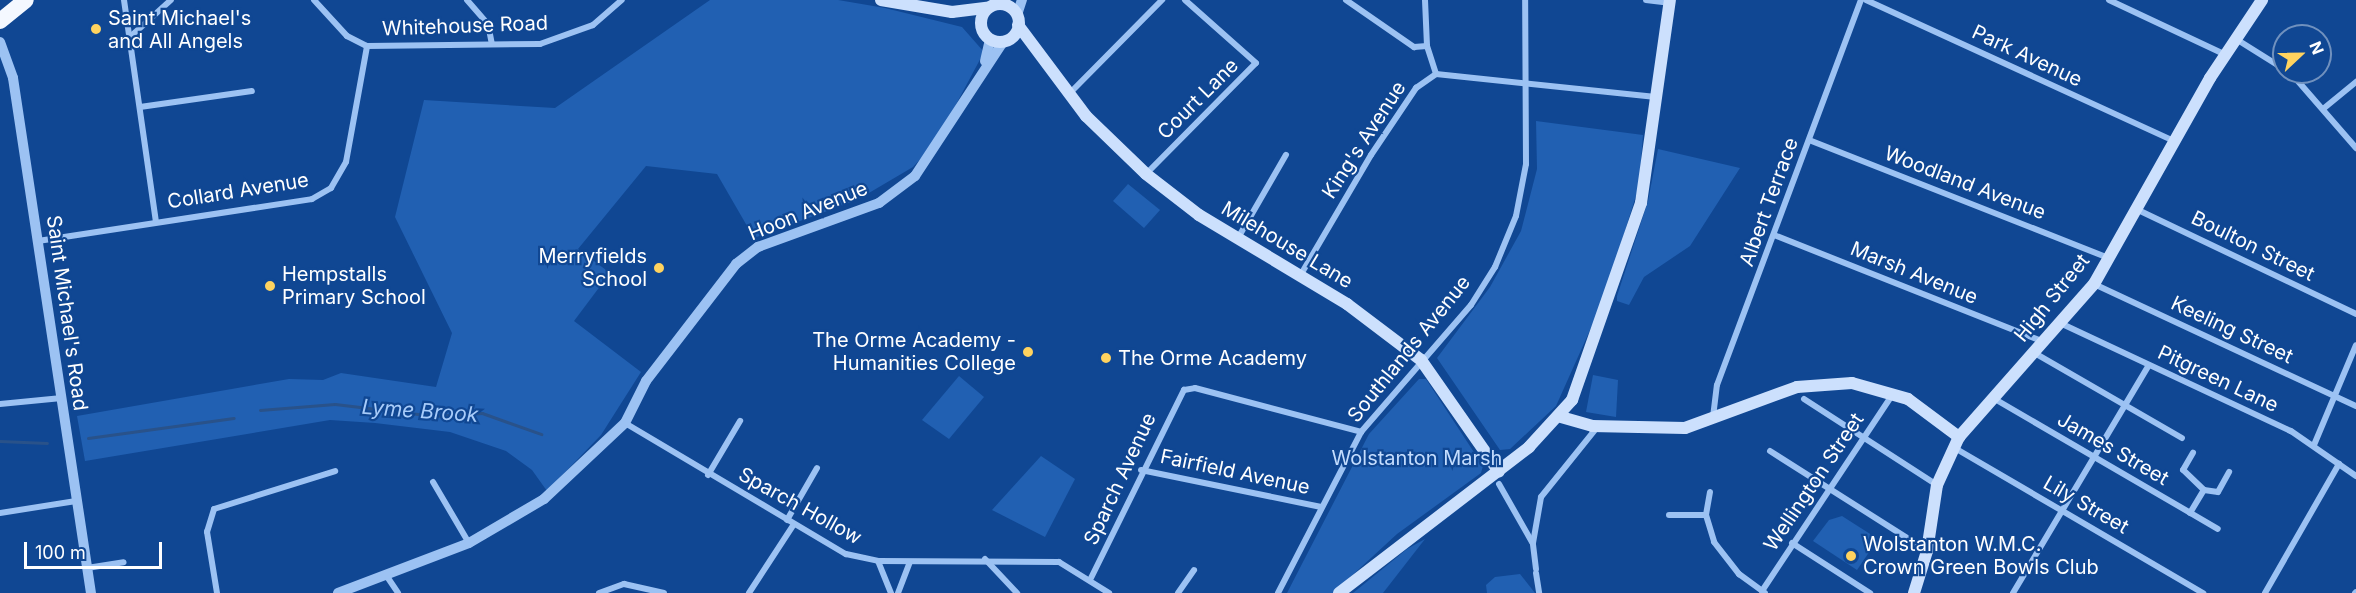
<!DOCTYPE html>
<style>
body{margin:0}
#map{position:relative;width:2356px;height:593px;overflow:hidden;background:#104793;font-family:Inter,sans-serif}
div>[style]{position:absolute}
.green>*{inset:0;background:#2160b2}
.stream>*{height:3px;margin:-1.5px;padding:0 1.5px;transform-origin:1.5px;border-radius:1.5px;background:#29528a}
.minor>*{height:6px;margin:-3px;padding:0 3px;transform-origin:3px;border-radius:3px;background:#9cc2f3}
.tertiary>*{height:10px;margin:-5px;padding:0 5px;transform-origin:5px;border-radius:5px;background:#9cc2f3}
.secondary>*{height:12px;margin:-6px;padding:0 6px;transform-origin:6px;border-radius:6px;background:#cce0fd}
.secondary>.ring{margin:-6px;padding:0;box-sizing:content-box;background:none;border:12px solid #cce0fd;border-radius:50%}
.trunk>*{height:16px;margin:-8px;padding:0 8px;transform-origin:8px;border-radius:8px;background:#f4f8ff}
.dots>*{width:16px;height:16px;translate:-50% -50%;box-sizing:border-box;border:3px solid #104793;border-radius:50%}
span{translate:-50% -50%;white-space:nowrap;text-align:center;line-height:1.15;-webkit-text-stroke:4.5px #104793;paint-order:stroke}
.poi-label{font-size:20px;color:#fff}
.left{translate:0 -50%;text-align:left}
.right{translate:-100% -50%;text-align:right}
.street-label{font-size:20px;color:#fff}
.park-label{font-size:20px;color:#c4ddfe}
.water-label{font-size:21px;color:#a8ccfa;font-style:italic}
.north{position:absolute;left:2272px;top:24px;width:60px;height:60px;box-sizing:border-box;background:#104793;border:2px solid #7091be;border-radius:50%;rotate:68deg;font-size:16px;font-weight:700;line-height:24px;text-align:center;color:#fff}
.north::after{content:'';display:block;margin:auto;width:21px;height:27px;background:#ffd35f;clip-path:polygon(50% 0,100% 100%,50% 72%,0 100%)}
.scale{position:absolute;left:24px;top:542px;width:138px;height:27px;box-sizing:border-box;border:3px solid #fff;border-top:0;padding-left:8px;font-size:18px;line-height:21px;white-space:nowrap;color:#fff;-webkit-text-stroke:4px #104793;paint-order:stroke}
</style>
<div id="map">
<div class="green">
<i style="clip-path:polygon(710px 0,838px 0,885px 8px,962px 27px,984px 52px,936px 142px,913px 167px,857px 200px,754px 238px,717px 174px,646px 166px,578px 249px,610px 273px,574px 321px,641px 372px,601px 435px,547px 491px,532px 470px,506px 451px,450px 432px,375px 423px,330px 420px,85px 461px,77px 416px,289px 379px,323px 380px,341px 373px,436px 387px,452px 333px,395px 217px,424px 100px,555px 108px)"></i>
<i style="clip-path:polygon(1536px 121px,1643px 135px,1639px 186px,1603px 301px,1556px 406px,1510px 449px,1500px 450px,1437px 358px,1490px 287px,1521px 231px,1537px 169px)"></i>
<i style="clip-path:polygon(1658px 149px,1740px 168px,1690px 246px,1644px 277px,1629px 305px,1617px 301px,1617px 296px,1648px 201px)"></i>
<i style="clip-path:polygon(1128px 184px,1160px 210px,1144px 228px,1113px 201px)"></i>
<i style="clip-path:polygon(1593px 375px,1618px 380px,1616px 417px,1586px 412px)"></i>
<i style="clip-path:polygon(959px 376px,984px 397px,949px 439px,922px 420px)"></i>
<i style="clip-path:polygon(1419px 379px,1426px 379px,1483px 466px,1481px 473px,1397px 534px,1333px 593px,1287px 593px,1369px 434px)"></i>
<i style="clip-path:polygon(1041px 456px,1075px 479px,1045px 537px,992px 510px)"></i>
<i style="clip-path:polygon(1842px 516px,1878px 539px,1857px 570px,1813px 541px,1829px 520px)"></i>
<i style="clip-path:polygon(1425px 539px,1383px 593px,1353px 593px,1407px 549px)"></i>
<i style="clip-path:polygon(1520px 574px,1535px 593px,1487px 593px,1486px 585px,1495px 577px)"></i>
</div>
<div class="stream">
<i style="left:260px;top:410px;width:75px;rotate:-4.6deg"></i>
<i style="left:335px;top:404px;width:100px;rotate:6.9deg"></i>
<i style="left:434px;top:416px;width:48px;rotate:-3.6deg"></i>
<i style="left:482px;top:413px;width:63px;rotate:19.6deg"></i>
<i style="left:88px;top:438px;width:147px;rotate:-7.8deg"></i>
<i style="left:0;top:441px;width:47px;rotate:2.4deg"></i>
</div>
<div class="minor">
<i style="left:124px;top:0;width:223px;rotate:81.8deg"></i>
<i style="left:314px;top:0;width:49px;rotate:47.5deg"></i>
<i style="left:347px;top:36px;width:22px;rotate:27deg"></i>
<i style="left:367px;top:46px;width:173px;rotate:-0.7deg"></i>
<i style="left:540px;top:44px;width:56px;rotate:-19.7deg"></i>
<i style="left:593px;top:25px;width:38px;rotate:-41deg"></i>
<i style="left:467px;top:0;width:32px;rotate:49deg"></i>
<i style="left:488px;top:24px;width:20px;rotate:79deg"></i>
<i style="left:1346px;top:0;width:83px;rotate:34.7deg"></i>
<i style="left:1414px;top:47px;width:13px;rotate:-4deg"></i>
<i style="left:1425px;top:0;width:46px;rotate:87.5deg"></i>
<i style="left:1427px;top:46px;width:29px;rotate:72deg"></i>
<i style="left:1646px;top:0;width:23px;rotate:7deg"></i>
<i style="left:1866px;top:0;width:339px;rotate:24.6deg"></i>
<i style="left:2109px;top:0;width:127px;rotate:25.2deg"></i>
<i style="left:130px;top:37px;width:55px;rotate:-42.1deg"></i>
<i style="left:2236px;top:39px;width:57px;rotate:32deg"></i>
<i style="left:2290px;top:72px;width:101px;rotate:49deg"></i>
<i style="left:1068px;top:95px;width:134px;rotate:-45.3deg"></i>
<i style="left:140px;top:107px;width:113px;rotate:-8.1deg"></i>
<i style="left:2323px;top:109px;width:43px;rotate:-39.3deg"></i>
<i style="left:1809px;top:140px;width:322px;rotate:21.5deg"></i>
<i style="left:1146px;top:174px;width:156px;rotate:-45.3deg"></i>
<i style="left:1256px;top:63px;width:95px;rotate:-138.4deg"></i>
<i style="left:2136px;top:209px;width:244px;rotate:25.5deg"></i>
<i style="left:1774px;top:235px;width:288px;rotate:21.6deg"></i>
<i style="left:1238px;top:238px;width:96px;rotate:-60deg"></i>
<i style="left:38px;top:241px;width:277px;rotate:-8.7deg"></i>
<i style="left:312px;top:199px;width:22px;rotate:-30deg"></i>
<i style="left:331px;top:188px;width:30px;rotate:-60deg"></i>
<i style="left:346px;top:162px;width:118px;rotate:-79.7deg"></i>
<i style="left:1300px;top:276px;width:140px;rotate:-59.6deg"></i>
<i style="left:1371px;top:155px;width:81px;rotate:-56.1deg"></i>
<i style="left:1416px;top:88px;width:24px;rotate:-35deg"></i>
<i style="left:1436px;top:74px;width:221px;rotate:6deg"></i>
<i style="left:2094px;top:284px;width:289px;rotate:25deg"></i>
<i style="left:2060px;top:323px;width:255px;rotate:25.1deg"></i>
<i style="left:2291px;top:431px;width:79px;rotate:34.7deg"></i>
<i style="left:2033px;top:352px;width:172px;rotate:30deg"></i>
<i style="left:1993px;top:398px;width:260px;rotate:30.2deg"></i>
<i style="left:1804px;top:399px;width:158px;rotate:32.9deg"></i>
<i style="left:0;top:404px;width:62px;rotate:-5.5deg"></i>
<i style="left:1713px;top:417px;width:32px;rotate:-83deg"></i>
<i style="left:1717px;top:385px;width:411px;rotate:-69.5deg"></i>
<i style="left:625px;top:423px;width:257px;rotate:30.7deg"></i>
<i style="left:846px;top:554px;width:33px;rotate:12deg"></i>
<i style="left:878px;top:561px;width:181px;rotate:0.3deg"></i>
<i style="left:1059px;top:562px;width:59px;rotate:31.8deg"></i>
<i style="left:2314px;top:445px;width:108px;rotate:-67.2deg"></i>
<i style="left:1953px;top:447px;width:290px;rotate:30.3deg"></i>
<i style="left:1770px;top:451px;width:185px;rotate:32.4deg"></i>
<i style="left:1141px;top:470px;width:184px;rotate:11.6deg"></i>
<i style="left:708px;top:475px;width:63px;rotate:-59.3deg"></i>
<i style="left:433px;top:482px;width:71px;rotate:59.5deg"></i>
<i style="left:1499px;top:484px;width:67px;rotate:60.4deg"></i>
<i style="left:2204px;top:490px;width:14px;rotate:8deg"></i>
<i style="left:2218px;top:492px;width:23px;rotate:-61deg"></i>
<i style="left:1710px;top:492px;width:23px;rotate:100deg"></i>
<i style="left:1706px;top:515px;width:28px;rotate:73deg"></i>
<i style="left:1714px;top:542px;width:41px;rotate:52deg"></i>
<i style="left:1739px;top:574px;width:32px;rotate:36deg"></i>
<i style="left:0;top:513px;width:77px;rotate:-9deg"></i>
<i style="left:2190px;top:513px;width:27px;rotate:-59deg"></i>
<i style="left:2204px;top:490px;width:29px;rotate:-136deg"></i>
<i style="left:2183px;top:470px;width:20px;rotate:-60deg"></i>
<i style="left:1669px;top:515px;width:37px"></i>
<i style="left:787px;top:520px;width:60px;rotate:-60deg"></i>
<i style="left:1792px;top:543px;width:93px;rotate:32.7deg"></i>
<i style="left:985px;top:559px;width:47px;rotate:46.7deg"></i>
<i style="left:878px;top:561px;width:35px;rotate:68deg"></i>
<i style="left:87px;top:568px;width:37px;rotate:-9deg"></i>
<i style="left:1536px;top:569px;width:26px;rotate:-97deg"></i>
<i style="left:1533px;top:543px;width:47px;rotate:-80.1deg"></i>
<i style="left:1541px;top:497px;width:91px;rotate:-51.2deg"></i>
<i style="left:1536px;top:573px;width:20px;rotate:81deg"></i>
<i style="left:388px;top:578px;width:18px;rotate:56deg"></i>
<i style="left:1091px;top:578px;width:210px;rotate:-63.7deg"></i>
<i style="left:1184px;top:390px;width:11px;rotate:-10deg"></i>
<i style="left:1195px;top:388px;width:172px;rotate:14.8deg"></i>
<i style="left:1762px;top:591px;width:235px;rotate:-56.4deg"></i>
<i style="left:217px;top:593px;width:62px;rotate:-99.3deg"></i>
<i style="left:207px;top:532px;width:24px;rotate:-73deg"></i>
<i style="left:214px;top:509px;width:127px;rotate:-17.4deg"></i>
<i style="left:599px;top:593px;width:27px;rotate:-20deg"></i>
<i style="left:624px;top:584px;width:41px;rotate:12.7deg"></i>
<i style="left:749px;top:593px;width:82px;rotate:-56.9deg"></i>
<i style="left:898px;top:593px;width:33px;rotate:-69deg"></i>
<i style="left:1178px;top:593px;width:28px;rotate:-55deg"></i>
<i style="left:1278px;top:593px;width:181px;rotate:-62.7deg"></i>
<i style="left:1361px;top:432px;width:168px;rotate:-49.1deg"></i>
<i style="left:1471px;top:305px;width:45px;rotate:-57.7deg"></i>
<i style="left:1495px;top:267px;width:55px;rotate:-67.6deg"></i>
<i style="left:1516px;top:216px;width:53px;rotate:-79.1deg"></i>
<i style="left:1526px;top:164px;width:164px;rotate:-90.3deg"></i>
<i style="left:2013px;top:593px;width:265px;rotate:-59.2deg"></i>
<i style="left:2265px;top:593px;width:149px;rotate:-60.2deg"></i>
<i style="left:2355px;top:593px;width:1px;rotate:-45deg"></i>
</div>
<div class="tertiary">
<i style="left:1000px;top:4px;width:6px;rotate:-39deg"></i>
<i style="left:1017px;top:15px;width:16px;rotate:-72deg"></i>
<i style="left:0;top:42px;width:38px;rotate:70deg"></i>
<i style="left:13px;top:78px;width:521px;rotate:81.39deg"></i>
<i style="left:985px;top:61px;width:23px;rotate:-77deg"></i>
<i style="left:338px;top:593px;width:140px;rotate:-20.9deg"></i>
<i style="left:469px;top:543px;width:87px;rotate:-30.4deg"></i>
<i style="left:544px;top:499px;width:111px;rotate:-43.2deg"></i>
<i style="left:625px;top:423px;width:47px;rotate:-63.4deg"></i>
<i style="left:646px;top:381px;width:148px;rotate:-52.4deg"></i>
<i style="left:736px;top:264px;width:28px;rotate:-38deg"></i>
<i style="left:758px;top:247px;width:129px;rotate:-20deg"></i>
<i style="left:879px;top:203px;width:45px;rotate:-36.9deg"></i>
<i style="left:915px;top:176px;width:160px;rotate:-56.7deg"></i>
</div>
<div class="secondary">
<i style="left:881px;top:0;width:72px;rotate:9.6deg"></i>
<i style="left:952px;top:12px;width:35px;rotate:-7deg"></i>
<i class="ring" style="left:981px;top:4px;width:26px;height:26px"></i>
<i style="left:1018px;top:25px;width:114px;rotate:53.2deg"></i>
<i style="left:1086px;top:116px;width:83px;rotate:44deg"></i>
<i style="left:1146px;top:174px;width:67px;rotate:37.7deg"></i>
<i style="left:1199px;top:215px;width:173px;rotate:31deg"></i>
<i style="left:1347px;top:304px;width:93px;rotate:37.1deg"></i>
<i style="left:1421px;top:360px;width:136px;rotate:55.1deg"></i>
<i style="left:1561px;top:417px;width:32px;rotate:16deg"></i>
<i style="left:1592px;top:426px;width:93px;rotate:1.2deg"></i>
<i style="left:1685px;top:428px;width:119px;rotate:-20.1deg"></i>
<i style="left:1797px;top:387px;width:55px;rotate:-4.2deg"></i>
<i style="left:1852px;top:383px;width:58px;rotate:15.9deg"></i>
<i style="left:1908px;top:399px;width:64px;rotate:36.7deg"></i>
<i style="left:1339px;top:593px;width:240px;rotate:-37.5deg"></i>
<i style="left:1529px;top:447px;width:64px;rotate:-47.5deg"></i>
<i style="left:1572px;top:400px;width:209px;rotate:-70.7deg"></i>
<i style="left:1641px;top:203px;width:205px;rotate:-81.9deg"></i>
<i style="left:1914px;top:593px;width:44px;rotate:-72.8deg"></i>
<i style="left:1927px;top:551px;width:67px;rotate:-81.4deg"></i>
<i style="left:1937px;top:485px;width:53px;rotate:-65.4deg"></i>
<i style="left:1959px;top:437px;width:204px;rotate:-48.6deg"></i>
<i style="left:2094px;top:284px;width:236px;rotate:-60.6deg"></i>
<i style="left:2210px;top:78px;width:94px;rotate:-56.3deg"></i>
</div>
<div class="trunk">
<i style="left:0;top:21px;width:33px;rotate:-39deg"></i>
</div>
<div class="dots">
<i style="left:96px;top:29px;background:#ffd35f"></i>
<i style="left:659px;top:268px;background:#ffd35f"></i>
<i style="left:270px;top:286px;background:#ffd35f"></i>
<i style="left:1028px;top:352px;background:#ffd35f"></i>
<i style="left:1106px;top:358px;background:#ffd35f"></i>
<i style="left:1851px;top:556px;background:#ffd35f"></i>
</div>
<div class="poi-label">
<span class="left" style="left:108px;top:30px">Saint Michael's<br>and All Angels</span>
<span class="right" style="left:647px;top:268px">Merryfields<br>School</span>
<span class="left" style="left:282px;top:286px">Hempstalls<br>Primary School</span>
<span class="right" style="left:1016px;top:352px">The Orme Academy -<br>Humanities College</span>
<span class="left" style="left:1118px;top:358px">The Orme Academy</span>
<span class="left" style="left:1863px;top:556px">Wolstanton W.M.C.<br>Crown Green Bowls Club</span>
</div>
<div class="street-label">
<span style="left:465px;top:26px;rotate:-2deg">Whitehouse Road</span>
<span style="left:2027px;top:56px;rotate:25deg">Park Avenue</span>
<span style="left:1198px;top:99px;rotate:-45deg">Court Lane</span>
<span style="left:1364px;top:140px;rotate:-57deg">King's Avenue</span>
<span style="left:1965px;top:183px;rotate:21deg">Woodland Avenue</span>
<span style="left:238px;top:191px;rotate:-9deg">Collard Avenue</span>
<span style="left:1769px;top:202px;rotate:-70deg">Albert Terrace</span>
<span style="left:808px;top:211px;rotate:-22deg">Hoon Avenue</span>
<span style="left:1287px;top:245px;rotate:31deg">Milehouse Lane</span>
<span style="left:2253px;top:246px;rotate:26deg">Boulton Street</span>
<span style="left:1914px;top:273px;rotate:22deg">Marsh Avenue</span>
<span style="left:2052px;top:298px;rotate:-51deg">High Street</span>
<span style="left:67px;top:313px;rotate:82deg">Saint Michael's Road</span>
<span style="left:2232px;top:330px;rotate:25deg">Keeling Street</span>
<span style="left:1409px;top:349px;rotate:-51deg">Southlands Avenue</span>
<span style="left:2218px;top:379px;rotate:25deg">Pitgreen Lane</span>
<span style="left:2113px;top:449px;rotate:30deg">James Street</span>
<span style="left:1235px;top:472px;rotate:12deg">Fairfield Avenue</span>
<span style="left:1120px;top:479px;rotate:-65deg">Sparch Avenue</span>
<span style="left:1814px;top:482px;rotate:-56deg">Wellington Street</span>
<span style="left:2086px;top:505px;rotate:30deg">Lily Street</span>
<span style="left:800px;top:506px;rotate:29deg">Sparch Hollow</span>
</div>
<div class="park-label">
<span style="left:1417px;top:458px">Wolstanton Marsh</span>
</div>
<div class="water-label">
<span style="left:420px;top:411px;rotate:4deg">Lyme Brook</span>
</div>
<div class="north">N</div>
<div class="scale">100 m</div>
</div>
